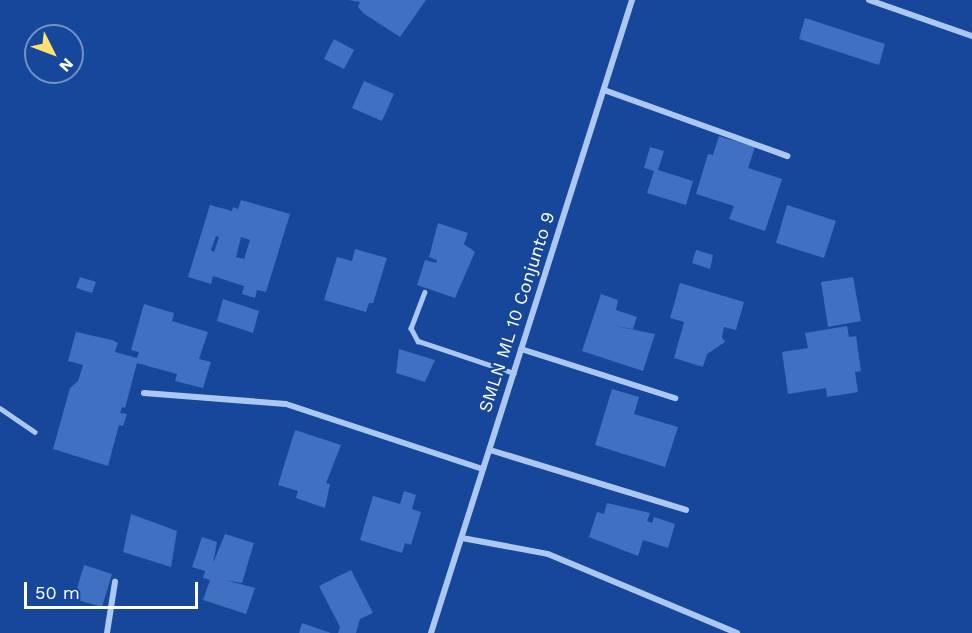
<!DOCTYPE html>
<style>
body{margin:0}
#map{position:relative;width:972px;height:633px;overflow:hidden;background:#17479a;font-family:"Work Sans",sans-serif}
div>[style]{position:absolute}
.building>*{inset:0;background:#3f70c1}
.service>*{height:4.5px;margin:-2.25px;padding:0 2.25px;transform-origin:2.25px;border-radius:2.25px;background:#acc7f2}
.minor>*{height:6px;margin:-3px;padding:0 3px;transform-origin:3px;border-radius:3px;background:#acc7f2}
span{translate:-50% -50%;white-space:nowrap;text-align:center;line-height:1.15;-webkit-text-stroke:5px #17479a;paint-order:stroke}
.street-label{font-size:18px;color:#fff}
.north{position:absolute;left:24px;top:24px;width:60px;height:60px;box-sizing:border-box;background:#17479a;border:2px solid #7491c2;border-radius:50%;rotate:132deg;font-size:16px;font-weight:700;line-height:24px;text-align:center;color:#fff}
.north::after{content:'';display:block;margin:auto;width:21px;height:27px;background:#ffdf6d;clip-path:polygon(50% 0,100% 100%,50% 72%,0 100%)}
.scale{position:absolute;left:24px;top:582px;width:174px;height:27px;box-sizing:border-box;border:3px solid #fff;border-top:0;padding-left:8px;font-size:18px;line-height:21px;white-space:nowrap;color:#fff;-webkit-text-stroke:4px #17479a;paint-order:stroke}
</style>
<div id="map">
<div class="building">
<i style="clip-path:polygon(348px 0,426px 0,400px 37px,363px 13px,358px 7px,360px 2px)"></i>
<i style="clip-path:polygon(805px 18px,885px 44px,879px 65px,799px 39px)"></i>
<i style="clip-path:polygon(334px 39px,354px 50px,344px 69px,324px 59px)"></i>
<i style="clip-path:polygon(364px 81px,394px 94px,382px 121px,352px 108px)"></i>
<i style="clip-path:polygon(719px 136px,755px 147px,748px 168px,782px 179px,765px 231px,729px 219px,734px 206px,696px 194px,708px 154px,713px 155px)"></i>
<i style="clip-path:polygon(650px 147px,664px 151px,658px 170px,693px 181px,686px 205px,647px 193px,654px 171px,644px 168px)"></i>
<i style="clip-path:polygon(evenodd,241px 200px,290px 214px,266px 292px,257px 290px,255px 298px,242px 294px,244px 286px,213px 276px,211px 284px,188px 277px,210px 205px,232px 211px,233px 207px,238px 209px,241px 200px,216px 236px,219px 237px,214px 252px,211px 250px,216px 236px,241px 200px,241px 237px,250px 240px,244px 259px,236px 257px,241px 237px)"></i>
<i style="clip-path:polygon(787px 205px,836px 221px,824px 258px,776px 243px)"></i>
<i style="clip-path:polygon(438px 223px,468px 233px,464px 244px,475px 252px,455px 298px,417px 285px,425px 260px,436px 263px,437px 260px,429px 257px)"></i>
<i style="clip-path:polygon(355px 249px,387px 258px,373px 303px,369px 303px,366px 312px,324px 300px,337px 257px,352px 261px)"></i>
<i style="clip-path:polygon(696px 250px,713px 255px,710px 269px,692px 263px)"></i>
<i style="clip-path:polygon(80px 277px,96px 282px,92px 293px,76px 288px)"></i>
<i style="clip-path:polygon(853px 277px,861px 321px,828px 327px,821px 282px)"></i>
<i style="clip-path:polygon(680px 283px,744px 302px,736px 330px,724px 327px,722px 337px,725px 342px,707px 354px,703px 367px,674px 358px,684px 322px,670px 318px)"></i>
<i style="clip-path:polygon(601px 294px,618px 300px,616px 310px,637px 317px,633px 329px,610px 325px,655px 334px,643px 371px,582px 351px)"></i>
<i style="clip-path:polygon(223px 299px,259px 311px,253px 333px,217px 321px)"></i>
<i style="clip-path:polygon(144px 304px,174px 313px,172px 321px,208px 332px,199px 359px,211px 362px,203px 388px,175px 381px,177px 374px,137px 363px,125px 408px,122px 407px,120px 413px,127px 414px,123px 426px,119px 425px,108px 466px,53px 449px,70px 388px,78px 381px,83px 365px,68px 361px,76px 332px,112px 340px,118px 343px,115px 352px,137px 358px,139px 352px,131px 350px)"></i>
<i style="clip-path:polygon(847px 326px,849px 337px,856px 336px,861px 371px,855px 372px,858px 392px,827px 397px,826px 388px,788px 394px,782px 352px,808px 348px,805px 333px)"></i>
<i style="clip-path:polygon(399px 349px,435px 360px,425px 382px,396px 373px)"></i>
<i style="clip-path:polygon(612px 389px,639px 397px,634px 414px,678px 427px,665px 467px,595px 445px)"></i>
<i style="clip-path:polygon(295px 430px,341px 445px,326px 483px,330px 484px,325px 508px,296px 498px,298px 491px,278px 485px)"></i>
<i style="clip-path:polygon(404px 491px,416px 495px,412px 509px,421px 512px,411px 545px,405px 543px,402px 553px,360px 540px,373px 496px,400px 504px)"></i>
<i style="clip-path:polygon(607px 503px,650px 513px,647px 521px,652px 523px,654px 517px,675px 524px,668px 548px,643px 540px,638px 556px,589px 537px,597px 512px,604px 514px)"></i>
<i style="clip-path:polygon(131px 514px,177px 531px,171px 567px,123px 552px)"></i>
<i style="clip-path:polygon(225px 534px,254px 543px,242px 583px,225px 580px,255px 588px,246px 614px,203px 600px,210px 580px,203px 578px,205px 571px,192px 567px,202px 537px,217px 542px,213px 563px)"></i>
<i style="clip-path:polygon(84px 565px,112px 574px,102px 607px,74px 599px)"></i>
<i style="clip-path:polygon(351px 570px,373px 613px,360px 619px,356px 633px,338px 633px,340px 627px,319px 586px)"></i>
<i style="clip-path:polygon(302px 623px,331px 633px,299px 633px)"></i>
</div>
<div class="service">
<i style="left:425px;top:292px;width:39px;rotate:111deg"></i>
<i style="left:411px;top:328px;width:15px;rotate:62deg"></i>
<i style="left:418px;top:341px;width:101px;rotate:18.4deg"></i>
<i style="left:0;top:408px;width:42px;rotate:34.4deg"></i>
</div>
<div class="minor">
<i style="left:869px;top:0;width:109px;rotate:19.3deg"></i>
<i style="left:604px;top:90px;width:195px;rotate:19.8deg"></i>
<i style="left:521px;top:349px;width:162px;rotate:17.7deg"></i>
<i style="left:144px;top:393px;width:142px;rotate:4.4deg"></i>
<i style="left:286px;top:404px;width:207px;rotate:18.3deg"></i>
<i style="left:490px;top:450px;width:205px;rotate:17deg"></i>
<i style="left:462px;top:538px;width:87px;rotate:10.5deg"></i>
<i style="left:548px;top:554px;width:205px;rotate:22.7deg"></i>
<i style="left:107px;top:633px;width:52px;rotate:-81.1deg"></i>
<i style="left:431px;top:633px;width:664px;rotate:-72.38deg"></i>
</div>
<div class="street-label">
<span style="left:517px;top:312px;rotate:-72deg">SMLN ML 10 Conjunto 9</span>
</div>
<div class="north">N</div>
<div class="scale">50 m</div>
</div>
